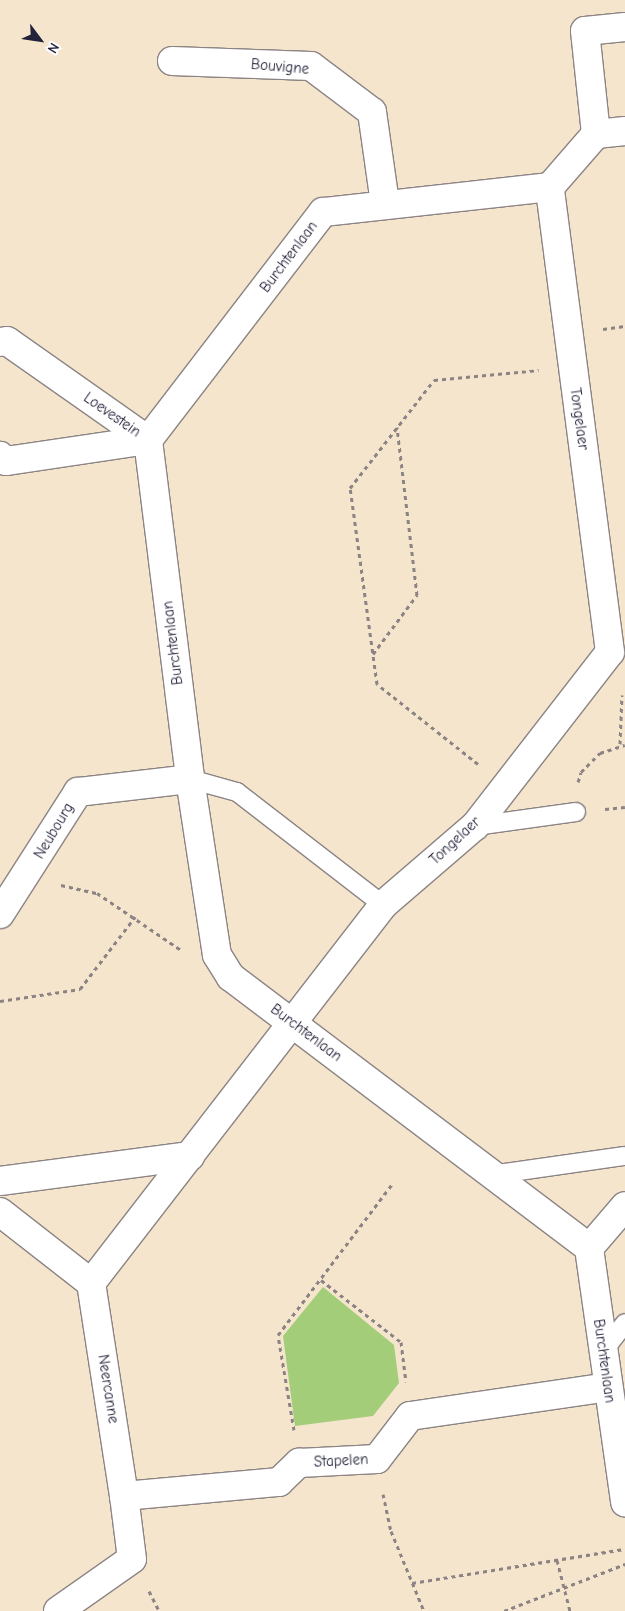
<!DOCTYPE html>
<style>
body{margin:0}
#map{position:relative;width:625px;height:1611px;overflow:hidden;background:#f5e5cd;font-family:"Comic Neue",sans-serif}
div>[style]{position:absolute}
.green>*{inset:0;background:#a3cd79}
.path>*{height:3px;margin-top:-1.5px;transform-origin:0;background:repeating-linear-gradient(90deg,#8c8484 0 4px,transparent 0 8px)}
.roads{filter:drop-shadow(1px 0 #8c8484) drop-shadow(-1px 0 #8c8484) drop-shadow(0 1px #8c8484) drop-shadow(0 -1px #8c8484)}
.lane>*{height:18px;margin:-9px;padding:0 9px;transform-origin:9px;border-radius:9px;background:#fff}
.street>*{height:28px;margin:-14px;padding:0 14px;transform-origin:14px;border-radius:14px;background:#fff}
span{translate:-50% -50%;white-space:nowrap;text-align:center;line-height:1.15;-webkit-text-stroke:5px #fff;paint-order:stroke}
.street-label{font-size:15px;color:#22223b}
.north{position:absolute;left:15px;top:15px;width:50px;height:50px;-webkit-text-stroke:4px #fff;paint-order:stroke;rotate:121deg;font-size:14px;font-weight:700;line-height:20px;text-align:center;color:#22223b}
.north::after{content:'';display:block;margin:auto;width:18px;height:22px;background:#22223b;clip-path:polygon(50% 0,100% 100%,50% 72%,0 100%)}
</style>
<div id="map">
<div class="green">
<i style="clip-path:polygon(323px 1287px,394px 1345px,399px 1383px,373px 1416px,295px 1426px,283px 1336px)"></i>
</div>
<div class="path">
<i style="left:603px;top:329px;width:22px;rotate:-8deg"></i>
<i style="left:373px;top:654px;width:74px;rotate:-53.3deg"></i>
<i style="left:417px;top:595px;width:169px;rotate:-96.8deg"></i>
<i style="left:620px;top:744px;width:49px;rotate:-87.7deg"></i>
<i style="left:478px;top:764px;width:129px;rotate:-141.6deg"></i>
<i style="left:377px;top:684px;width:198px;rotate:-97.8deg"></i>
<i style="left:350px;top:488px;width:137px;rotate:-52.1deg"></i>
<i style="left:434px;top:380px;width:105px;rotate:-5.4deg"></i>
<i style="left:578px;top:782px;width:10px;rotate:-73deg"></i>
<i style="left:581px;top:772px;width:27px;rotate:-45deg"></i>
<i style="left:600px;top:753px;width:26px;rotate:-18deg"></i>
<i style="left:605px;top:809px;width:20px;rotate:-6deg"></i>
<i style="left:61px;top:885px;width:37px;rotate:13deg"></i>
<i style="left:97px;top:893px;width:102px;rotate:34.2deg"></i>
<i style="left:0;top:1001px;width:81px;rotate:-8.5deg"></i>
<i style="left:80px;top:989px;width:91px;rotate:-52.6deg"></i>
<i style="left:321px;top:1280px;width:101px;rotate:37.8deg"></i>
<i style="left:401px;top:1342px;width:40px;rotate:82.9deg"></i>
<i style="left:294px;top:1430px;width:96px;rotate:-99.6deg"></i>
<i style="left:278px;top:1335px;width:189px;rotate:-52.9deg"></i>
<i style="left:383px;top:1494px;width:38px;rotate:78deg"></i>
<i style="left:391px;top:1531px;width:87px;rotate:67.6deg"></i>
<i style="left:557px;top:1560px;width:53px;rotate:75.7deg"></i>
<i style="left:412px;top:1583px;width:216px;rotate:-9.1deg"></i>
<i style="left:149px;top:1591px;width:22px;rotate:63deg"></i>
<i style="left:504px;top:1611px;width:130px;rotate:-21.2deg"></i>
</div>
<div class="roads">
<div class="lane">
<i style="left:190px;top:779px;width:49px;rotate:15.5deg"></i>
<i style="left:237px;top:792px;width:185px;rotate:37.7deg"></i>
<i style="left:475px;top:826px;width:102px;rotate:-7.9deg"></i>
<i style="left:491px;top:1175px;width:135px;rotate:-8.1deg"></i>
<i style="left:604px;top:1350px;width:34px;rotate:-52deg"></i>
</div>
<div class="street">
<i style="left:625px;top:27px;width:40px;rotate:174.3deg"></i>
<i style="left:585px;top:31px;width:104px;rotate:83.9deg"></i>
<i style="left:596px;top:134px;width:70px;rotate:131deg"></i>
<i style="left:550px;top:187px;width:228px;rotate:173.7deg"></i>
<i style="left:323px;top:212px;width:287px;rotate:127.5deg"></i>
<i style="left:148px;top:440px;width:342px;rotate:82.9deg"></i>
<i style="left:190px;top:779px;width:178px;rotate:81.3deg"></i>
<i style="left:217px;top:955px;width:26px;rotate:58deg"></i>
<i style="left:231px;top:977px;width:449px;rotate:37.1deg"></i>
<i style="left:589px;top:1248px;width:257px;rotate:81.9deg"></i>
<i style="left:172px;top:61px;width:139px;rotate:2.1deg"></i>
<i style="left:311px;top:66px;width:76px;rotate:37deg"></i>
<i style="left:372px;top:112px;width:92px;rotate:81.9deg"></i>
<i style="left:596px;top:134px;width:29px;rotate:-6deg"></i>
<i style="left:0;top:342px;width:7px;rotate:-8deg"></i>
<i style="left:7px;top:341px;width:172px;rotate:35.1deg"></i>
<i style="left:148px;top:440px;width:144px;rotate:171.6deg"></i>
<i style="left:6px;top:461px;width:8px;rotate:-140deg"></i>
<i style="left:0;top:914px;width:145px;rotate:-57.4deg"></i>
<i style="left:78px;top:792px;width:113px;rotate:-6.6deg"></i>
<i style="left:0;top:1181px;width:192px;rotate:-7.5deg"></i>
<i style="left:0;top:1212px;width:115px;rotate:38deg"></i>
<i style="left:589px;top:1248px;width:55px;rotate:-49.4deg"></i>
<i style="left:124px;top:1496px;width:216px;rotate:-98.8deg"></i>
<i style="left:91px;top:1283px;width:478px;rotate:-52.3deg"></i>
<i style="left:383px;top:905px;width:121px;rotate:-40.7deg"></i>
<i style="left:475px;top:826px;width:220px;rotate:-52.2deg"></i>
<i style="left:610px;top:652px;width:469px;rotate:-97.4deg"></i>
<i style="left:58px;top:1611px;width:90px;rotate:-35.1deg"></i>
<i style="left:132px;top:1559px;width:64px;rotate:-97.2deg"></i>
<i style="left:124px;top:1496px;width:156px;rotate:-5.2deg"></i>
<i style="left:279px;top:1482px;width:28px;rotate:-44deg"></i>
<i style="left:299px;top:1463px;width:78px;rotate:-2.9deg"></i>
<i style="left:377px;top:1459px;width:54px;rotate:-52.5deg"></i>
<i style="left:410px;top:1416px;width:200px;rotate:-8.3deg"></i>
</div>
</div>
<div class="street-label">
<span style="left:280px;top:67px;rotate:5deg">Bouvigne</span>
<span style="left:289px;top:257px;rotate:-53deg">Burchtenlaan</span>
<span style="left:112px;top:415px;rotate:35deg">Loevestein</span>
<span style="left:579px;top:419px;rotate:82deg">Tongelaer</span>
<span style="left:173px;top:643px;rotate:-97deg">Burchtenlaan</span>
<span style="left:54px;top:831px;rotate:-59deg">Neubourg</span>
<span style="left:455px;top:841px;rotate:-43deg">Tongelaer</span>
<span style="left:306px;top:1033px;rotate:37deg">Burchtenlaan</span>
<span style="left:604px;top:1361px;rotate:82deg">Burchtenlaan</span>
<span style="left:108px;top:1389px;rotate:81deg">Neercanne</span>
<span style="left:341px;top:1461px;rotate:-3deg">Stapelen</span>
</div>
<div class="north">N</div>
</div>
